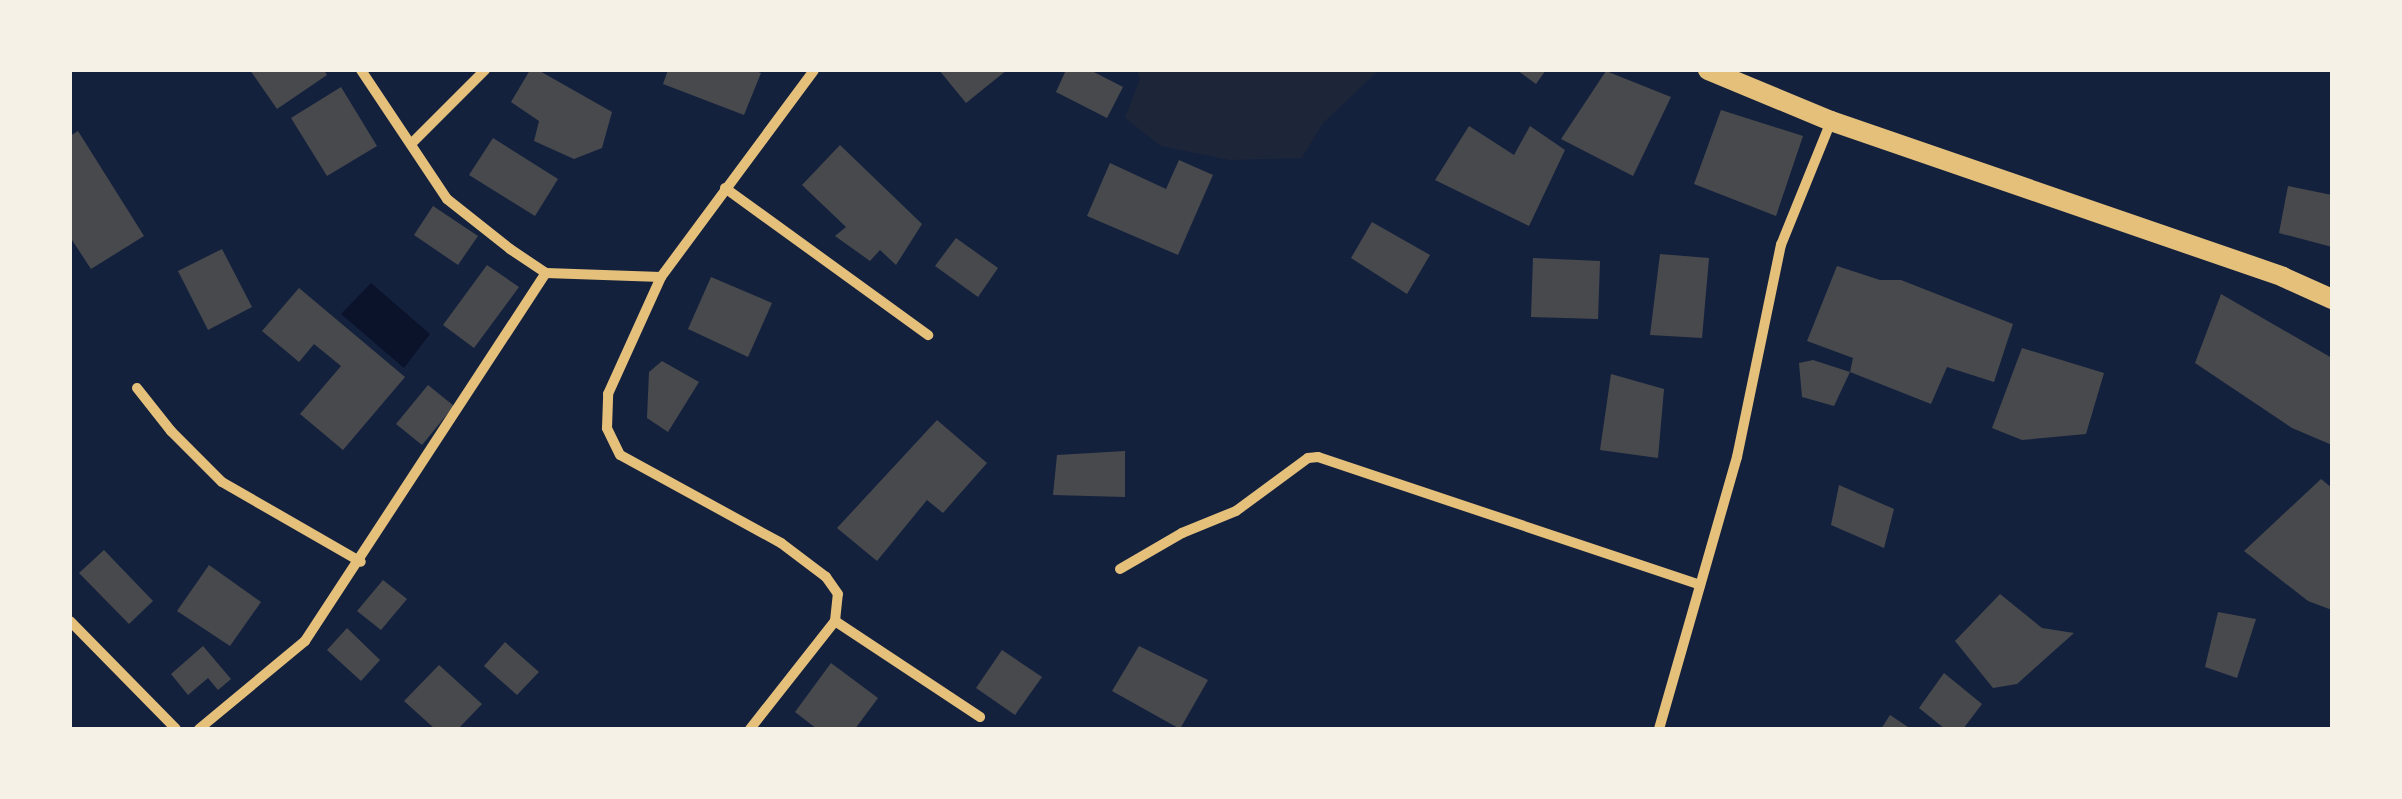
<!DOCTYPE html>
<style>
body{margin:0}
#map{position:relative;width:2402px;height:799px;overflow:hidden;background:#14213d;font-family:Roboto,sans-serif}
div>[style]{position:absolute}
.green>*{inset:0;background:#1d2539}
.water>*{inset:0;background:#0b132b}
.building>*{inset:0;background:#48494c}
.minor>*{height:10px;margin:-5px;padding:0 5px;transform-origin:5px;border-radius:5px;background:#e5c07b}
.secondary>*{height:20px;margin:-10px;padding:0 10px;transform-origin:10px;border-radius:10px;background:#e5c07b}
span{translate:-50% -50%;white-space:nowrap;text-align:center;line-height:1.15;-webkit-text-stroke:10px #f6f1e7;paint-order:stroke}
.frame{position:absolute;inset:0;border:72px solid #f6f1e7;pointer-events:none}
</style>
<div id="map">
<div class="green">
<i style="clip-path:polygon(1137px 70px,1379px 70px,1322px 124px,1302px 158px,1230px 160px,1161px 146px,1125px 118px,1140px 79px)"></i>
</div>
<div class="water">
<i style="clip-path:polygon(371px 283px,430px 334px,404px 368px,341px 314px)"></i>
</div>
<div class="building">
<i style="clip-path:polygon(250px 70px,324px 70px,327px 75px,277px 109px)"></i>
<i style="clip-path:polygon(530px 70px,538px 70px,612px 112px,602px 148px,574px 159px,534px 141px,539px 121px,511px 102px)"></i>
<i style="clip-path:polygon(668px 70px,753px 70px,761px 73px,744px 115px,663px 84px)"></i>
<i style="clip-path:polygon(939px 70px,1007px 70px,966px 103px)"></i>
<i style="clip-path:polygon(1066px 70px,1090px 70px,1123px 87px,1107px 118px,1056px 92px)"></i>
<i style="clip-path:polygon(1517px 70px,1546px 70px,1536px 84px)"></i>
<i style="clip-path:polygon(1606px 71px,1671px 97px,1633px 176px,1561px 139px)"></i>
<i style="clip-path:polygon(341px 87px,377px 146px,327px 176px,291px 118px)"></i>
<i style="clip-path:polygon(1721px 110px,1803px 136px,1776px 216px,1694px 184px)"></i>
<i style="clip-path:polygon(1469px 126px,1514px 155px,1530px 126px,1565px 150px,1529px 226px,1435px 180px)"></i>
<i style="clip-path:polygon(78px 131px,144px 236px,91px 269px,70px 237px,70px 136px)"></i>
<i style="clip-path:polygon(493px 138px,558px 179px,535px 216px,469px 175px)"></i>
<i style="clip-path:polygon(840px 145px,922px 224px,896px 265px,880px 250px,870px 261px,835px 236px,846px 227px,802px 185px)"></i>
<i style="clip-path:polygon(1179px 160px,1213px 175px,1178px 255px,1087px 216px,1110px 163px,1166px 189px)"></i>
<i style="clip-path:polygon(2288px 186px,2332px 195px,2332px 247px,2279px 233px)"></i>
<i style="clip-path:polygon(433px 206px,478px 236px,458px 265px,414px 235px)"></i>
<i style="clip-path:polygon(1372px 222px,1430px 255px,1407px 294px,1351px 258px)"></i>
<i style="clip-path:polygon(956px 238px,998px 268px,978px 297px,935px 266px)"></i>
<i style="clip-path:polygon(222px 249px,252px 307px,208px 330px,178px 271px)"></i>
<i style="clip-path:polygon(1660px 254px,1709px 258px,1702px 338px,1650px 335px)"></i>
<i style="clip-path:polygon(1533px 258px,1600px 261px,1598px 319px,1531px 317px)"></i>
<i style="clip-path:polygon(487px 265px,519px 287px,474px 348px,443px 325px)"></i>
<i style="clip-path:polygon(1837px 266px,1880px 280px,1901px 280px,2013px 324px,1994px 382px,1947px 367px,1931px 404px,1850px 372px,1853px 358px,1807px 341px)"></i>
<i style="clip-path:polygon(711px 277px,772px 303px,748px 357px,688px 329px)"></i>
<i style="clip-path:polygon(299px 288px,405px 377px,343px 450px,300px 414px,341px 366px,314px 344px,299px 362px,262px 331px)"></i>
<i style="clip-path:polygon(2221px 294px,2332px 358px,2332px 445px,2292px 428px,2195px 363px)"></i>
<i style="clip-path:polygon(2022px 348px,2104px 373px,2086px 434px,2022px 440px,1992px 428px)"></i>
<i style="clip-path:polygon(1813px 360px,1850px 372px,1834px 406px,1802px 397px,1799px 363px)"></i>
<i style="clip-path:polygon(662px 361px,699px 382px,668px 432px,647px 418px,649px 372px)"></i>
<i style="clip-path:polygon(1611px 374px,1664px 389px,1658px 458px,1600px 450px)"></i>
<i style="clip-path:polygon(428px 385px,454px 406px,422px 445px,396px 424px)"></i>
<i style="clip-path:polygon(937px 420px,987px 463px,943px 513px,927px 500px,877px 561px,837px 528px)"></i>
<i style="clip-path:polygon(1125px 451px,1125px 497px,1053px 495px,1057px 455px)"></i>
<i style="clip-path:polygon(2321px 479px,2332px 488px,2332px 610px,2308px 601px,2244px 551px)"></i>
<i style="clip-path:polygon(1839px 485px,1894px 509px,1884px 548px,1831px 525px)"></i>
<i style="clip-path:polygon(104px 550px,153px 601px,129px 624px,79px 573px)"></i>
<i style="clip-path:polygon(209px 565px,261px 602px,230px 646px,177px 611px)"></i>
<i style="clip-path:polygon(383px 580px,407px 599px,381px 630px,357px 611px)"></i>
<i style="clip-path:polygon(2000px 594px,2042px 628px,2074px 633px,2017px 684px,1993px 688px,1955px 641px)"></i>
<i style="clip-path:polygon(2218px 612px,2256px 619px,2237px 678px,2205px 667px)"></i>
<i style="clip-path:polygon(347px 628px,380px 660px,361px 681px,327px 650px)"></i>
<i style="clip-path:polygon(505px 642px,539px 672px,517px 695px,484px 666px)"></i>
<i style="clip-path:polygon(203px 646px,231px 679px,218px 690px,208px 678px,188px 695px,171px 674px)"></i>
<i style="clip-path:polygon(1139px 646px,1208px 680px,1180px 729px,1112px 691px)"></i>
<i style="clip-path:polygon(1002px 650px,1042px 677px,1015px 715px,976px 688px)"></i>
<i style="clip-path:polygon(831px 663px,878px 698px,855px 729px,817px 729px,795px 712px)"></i>
<i style="clip-path:polygon(439px 665px,482px 704px,458px 729px,435px 729px,404px 701px)"></i>
<i style="clip-path:polygon(1944px 673px,1982px 704px,1963px 729px,1945px 729px,1919px 708px)"></i>
<i style="clip-path:polygon(1890px 715px,1911px 729px,1881px 729px)"></i>
</div>
<div class="minor">
<i style="left:361px;top:70px;width:155px;rotate:56.3deg"></i>
<i style="left:447px;top:199px;width:80px;rotate:38.4deg"></i>
<i style="left:510px;top:249px;width:43px;rotate:33.7deg"></i>
<i style="left:546px;top:273px;width:115px;rotate:2deg"></i>
<i style="left:411px;top:144px;width:105px;rotate:-45deg"></i>
<i style="left:725px;top:188px;width:251px;rotate:35.9deg"></i>
<i style="left:137px;top:388px;width:55px;rotate:51.7deg"></i>
<i style="left:171px;top:431px;width:72px;rotate:45deg"></i>
<i style="left:222px;top:482px;width:160px;rotate:29.9deg"></i>
<i style="left:1120px;top:569px;width:72px;rotate:-30.1deg"></i>
<i style="left:1182px;top:533px;width:58px;rotate:-22.2deg"></i>
<i style="left:1236px;top:511px;width:89px;rotate:-36.4deg"></i>
<i style="left:1308px;top:458px;width:10px;rotate:-6deg"></i>
<i style="left:1318px;top:457px;width:403px;rotate:18.5deg"></i>
<i style="left:70px;top:621px;width:151px;rotate:45.5deg"></i>
<i style="left:835px;top:621px;width:174px;rotate:33.5deg"></i>
<i style="left:199px;top:729px;width:138px;rotate:-39.7deg"></i>
<i style="left:305px;top:641px;width:440px;rotate:-56.8deg"></i>
<i style="left:750px;top:729px;width:137px;rotate:-51.8deg"></i>
<i style="left:835px;top:621px;width:27px;rotate:-84deg"></i>
<i style="left:838px;top:594px;width:21px;rotate:-125deg"></i>
<i style="left:826px;top:577px;width:56px;rotate:-142.9deg"></i>
<i style="left:781px;top:543px;width:183px;rotate:-151.3deg"></i>
<i style="left:620px;top:455px;width:30px;rotate:-116deg"></i>
<i style="left:607px;top:428px;width:34px;rotate:-88deg"></i>
<i style="left:608px;top:394px;width:128px;rotate:-65.6deg"></i>
<i style="left:661px;top:277px;width:257px;rotate:-53.5deg"></i>
<i style="left:1659px;top:729px;width:283px;rotate:-74deg"></i>
<i style="left:1737px;top:457px;width:217px;rotate:-78.3deg"></i>
<i style="left:1781px;top:245px;width:134px;rotate:-68deg"></i>
</div>
<div class="secondary">
<i style="left:1708px;top:70px;width:133px;rotate:22.5deg"></i>
<i style="left:1831px;top:121px;width:478px;rotate:19deg"></i>
<i style="left:2283px;top:277px;width:54px;rotate:24.2deg"></i>
</div>
<div class="frame"></div>
</div>
